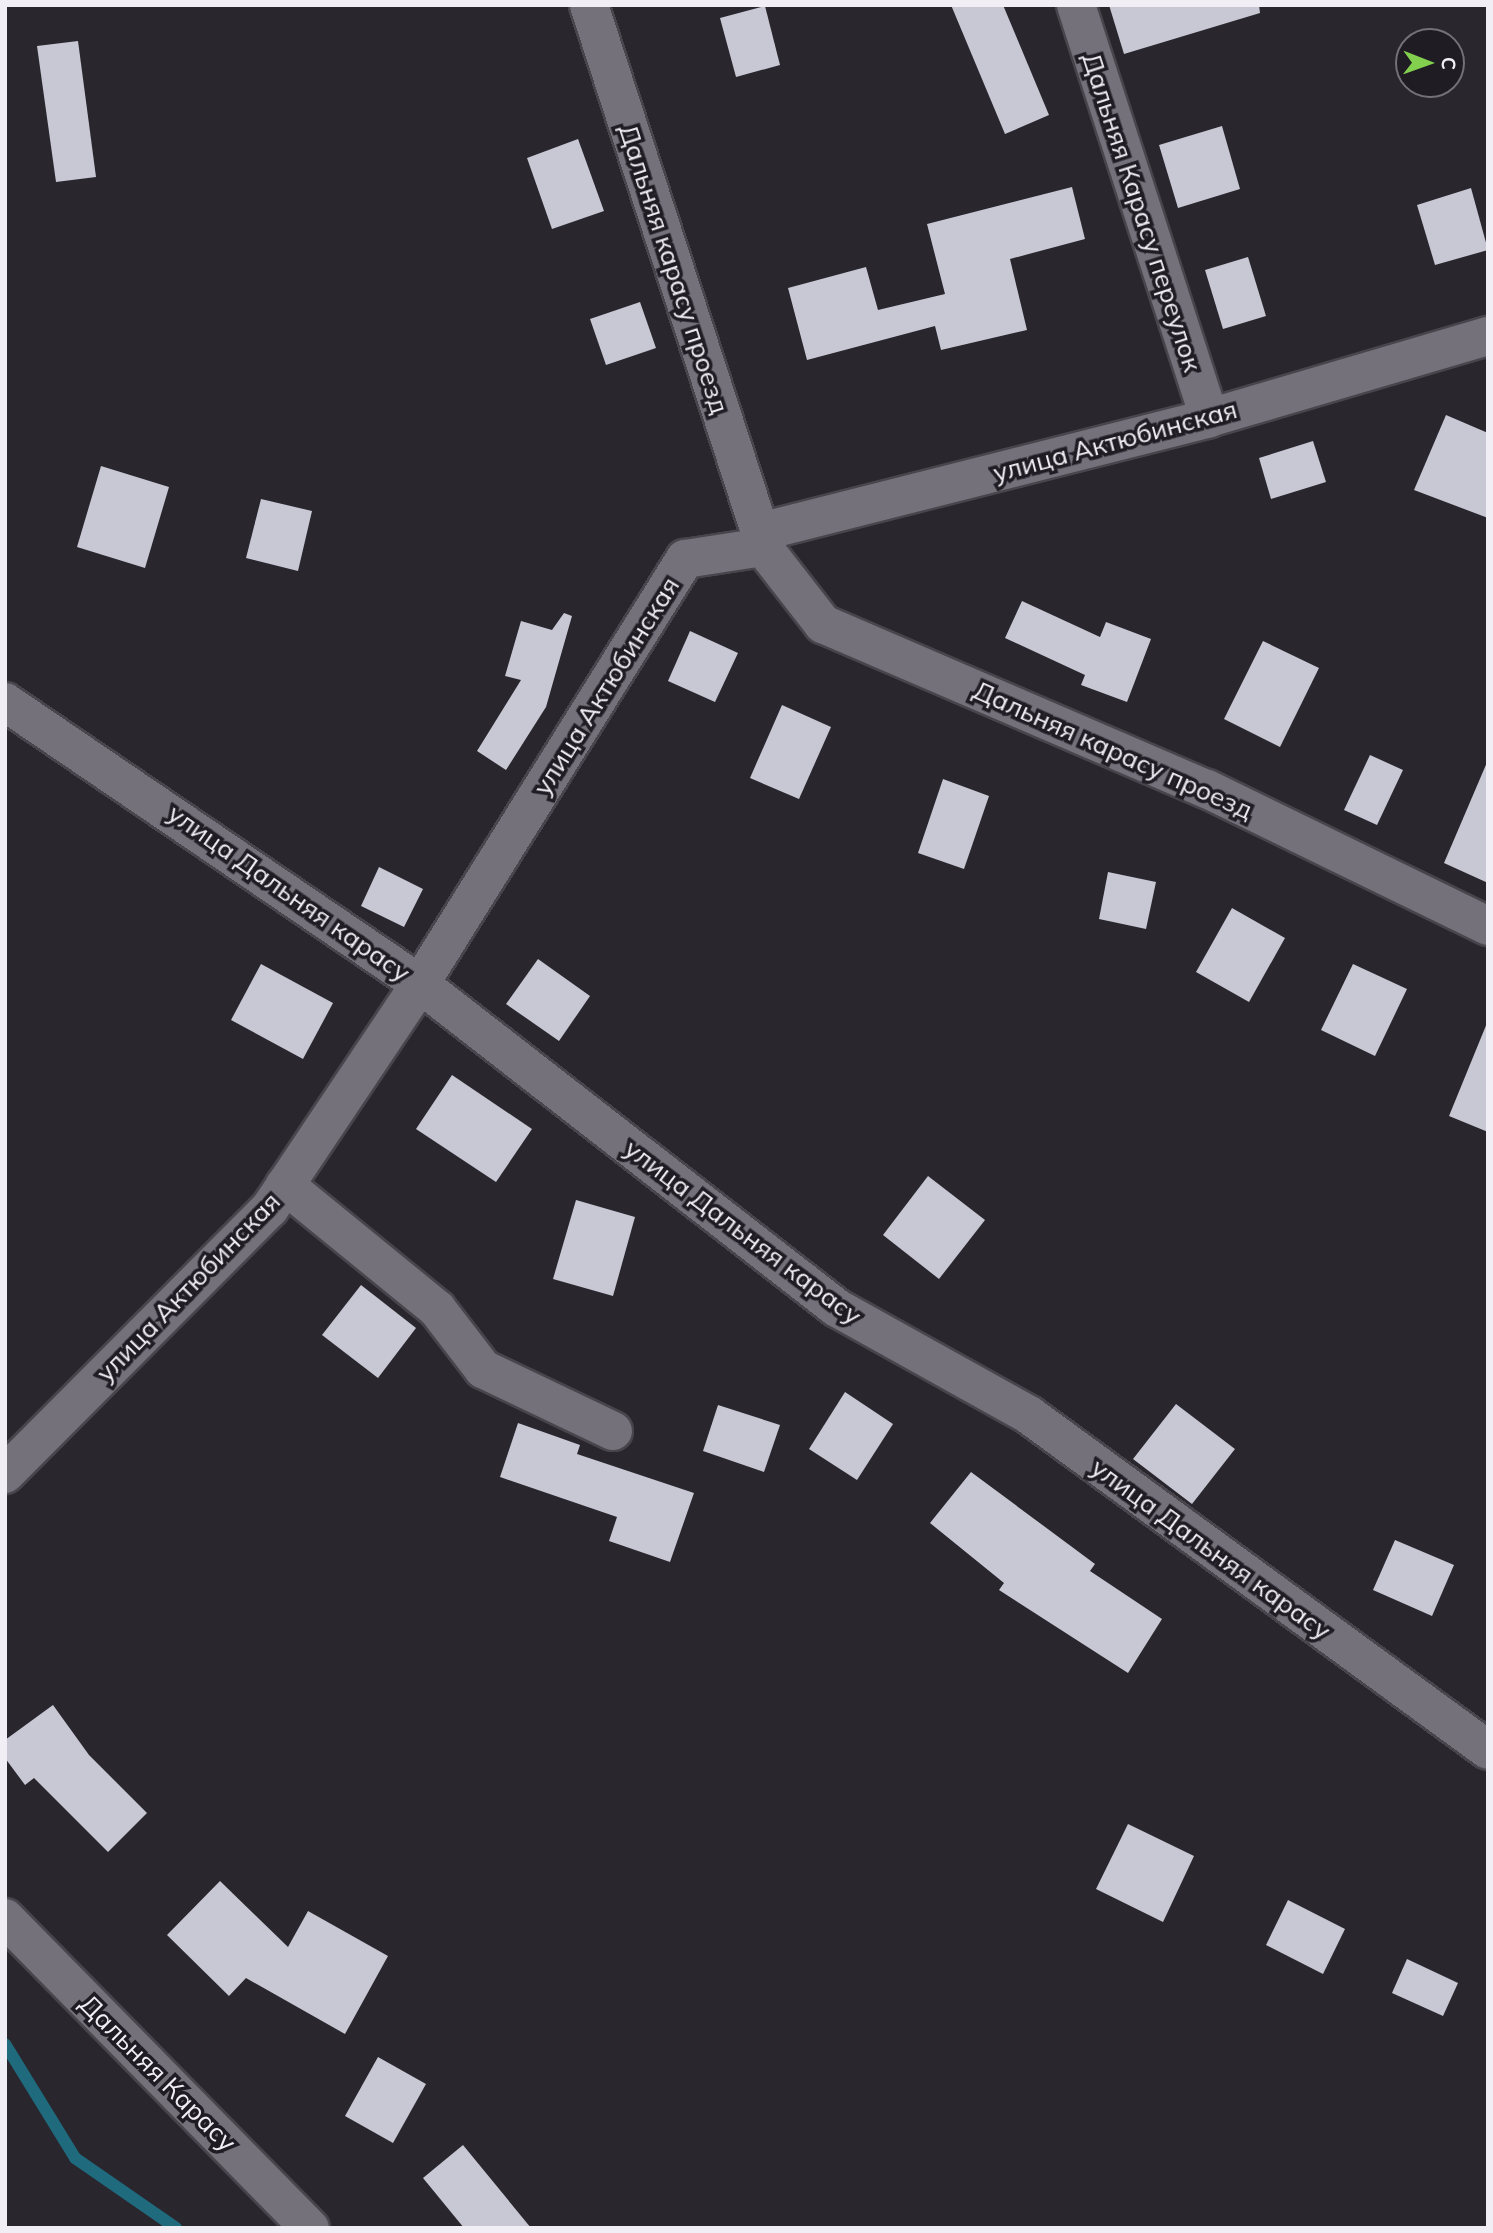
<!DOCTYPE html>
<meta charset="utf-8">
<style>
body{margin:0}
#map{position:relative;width:1493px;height:2233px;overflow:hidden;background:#29262e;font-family:Mulish,sans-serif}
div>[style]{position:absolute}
.stream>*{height:12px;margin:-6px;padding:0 6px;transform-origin:6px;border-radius:6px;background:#1f6a7d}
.building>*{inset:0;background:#c7c8d3}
.roads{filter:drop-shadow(2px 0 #48454c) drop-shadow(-2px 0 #48454c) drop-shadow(0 2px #48454c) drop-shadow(0 -2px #48454c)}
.minor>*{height:38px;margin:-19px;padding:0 19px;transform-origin:19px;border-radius:19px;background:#75717b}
span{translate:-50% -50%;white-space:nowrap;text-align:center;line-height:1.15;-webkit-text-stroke:7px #201c24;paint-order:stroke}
.street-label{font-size:26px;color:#f1eff5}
.frame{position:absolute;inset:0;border:7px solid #f1eff5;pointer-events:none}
.north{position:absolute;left:1395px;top:28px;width:70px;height:70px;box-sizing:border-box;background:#201c24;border:2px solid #747078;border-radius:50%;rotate:91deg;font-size:19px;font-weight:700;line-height:28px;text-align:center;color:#f1eff5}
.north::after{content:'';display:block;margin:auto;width:24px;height:32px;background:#83d04f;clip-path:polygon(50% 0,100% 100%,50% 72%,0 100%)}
</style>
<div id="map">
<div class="stream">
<i style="left:5px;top:2044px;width:134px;rotate:58.4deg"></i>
<i style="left:75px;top:2158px;width:123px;rotate:34.7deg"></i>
</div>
<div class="building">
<i style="clip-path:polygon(951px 5px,1003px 5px,1049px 115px,1005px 134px)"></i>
<i style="clip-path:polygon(1109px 5px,1259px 5px,1260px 13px,1124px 54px)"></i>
<i style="clip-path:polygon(765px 6px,780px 65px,736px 77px,720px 18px)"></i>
<i style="clip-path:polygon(78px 41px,96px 177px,56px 182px,37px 46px)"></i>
<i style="clip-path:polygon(1222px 126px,1240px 189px,1178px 208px,1159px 145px)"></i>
<i style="clip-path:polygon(578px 139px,604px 211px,552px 229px,527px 158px)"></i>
<i style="clip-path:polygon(1072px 187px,1085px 239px,1010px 259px,1027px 330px,941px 350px,935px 326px,807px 360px,788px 288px,866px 267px,878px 310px,945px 294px,927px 224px)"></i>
<i style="clip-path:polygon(1471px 188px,1488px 250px,1435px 265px,1417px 205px)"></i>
<i style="clip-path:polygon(1248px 257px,1266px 316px,1223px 329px,1205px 270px)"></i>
<i style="clip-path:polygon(640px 302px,656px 348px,606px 365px,590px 319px)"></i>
<i style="clip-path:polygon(1446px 415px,1488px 433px,1488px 518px,1414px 490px)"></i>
<i style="clip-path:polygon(1313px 441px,1326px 482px,1271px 499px,1259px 458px)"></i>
<i style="clip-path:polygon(101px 466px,169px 487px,145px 568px,77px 547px)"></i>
<i style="clip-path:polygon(261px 499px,312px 511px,298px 571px,246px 558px)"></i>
<i style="clip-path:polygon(1022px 601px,1100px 637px,1106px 622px,1151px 639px,1127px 702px,1081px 685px,1085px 675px,1005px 638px)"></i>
<i style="clip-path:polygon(564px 613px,572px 616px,546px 707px,506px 770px,477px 751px,521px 680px,505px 676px,521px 621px,552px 630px)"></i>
<i style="clip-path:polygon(690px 631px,738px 653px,715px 702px,668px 681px)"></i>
<i style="clip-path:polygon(1263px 641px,1319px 668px,1280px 747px,1224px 719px)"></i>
<i style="clip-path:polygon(782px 705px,831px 727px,799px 799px,750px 778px)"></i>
<i style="clip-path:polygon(1370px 755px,1403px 770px,1377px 825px,1344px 810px)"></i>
<i style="clip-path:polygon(1488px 760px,1488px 883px,1444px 863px)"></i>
<i style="clip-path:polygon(943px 779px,989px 796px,964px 869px,918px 853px)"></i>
<i style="clip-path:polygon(379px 867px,423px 889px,404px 927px,361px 906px)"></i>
<i style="clip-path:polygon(1108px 872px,1156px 882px,1146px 929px,1099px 919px)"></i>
<i style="clip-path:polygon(1232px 908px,1285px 938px,1249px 1002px,1196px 972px)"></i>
<i style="clip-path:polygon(538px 959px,590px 996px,559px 1041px,506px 1004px)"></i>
<i style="clip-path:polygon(261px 964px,333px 1003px,303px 1059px,231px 1020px)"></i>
<i style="clip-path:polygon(1353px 964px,1407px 989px,1375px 1056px,1321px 1030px)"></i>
<i style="clip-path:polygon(1487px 1023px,1488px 1023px,1488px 1132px,1449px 1116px)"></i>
<i style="clip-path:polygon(452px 1075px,532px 1129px,496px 1182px,416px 1129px)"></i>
<i style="clip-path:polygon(928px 1176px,985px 1220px,939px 1279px,883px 1235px)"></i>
<i style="clip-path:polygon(576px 1200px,635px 1217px,613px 1296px,553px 1279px)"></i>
<i style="clip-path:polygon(361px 1285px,416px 1328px,378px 1378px,322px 1335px)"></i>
<i style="clip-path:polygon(845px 1392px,893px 1424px,857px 1480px,809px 1449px)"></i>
<i style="clip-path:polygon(1176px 1404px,1235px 1449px,1192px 1504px,1133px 1459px)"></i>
<i style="clip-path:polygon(718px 1405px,780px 1425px,764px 1472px,703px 1451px)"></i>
<i style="clip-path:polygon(518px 1423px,580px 1445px,577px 1454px,694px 1493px,670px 1562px,609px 1541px,617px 1517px,500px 1477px)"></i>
<i style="clip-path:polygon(971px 1472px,1095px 1564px,1090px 1571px,1162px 1619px,1128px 1673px,999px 1590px,1004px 1583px,930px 1523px)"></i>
<i style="clip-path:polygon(1395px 1540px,1454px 1565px,1432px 1616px,1373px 1590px)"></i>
<i style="clip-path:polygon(53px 1705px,89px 1755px,147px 1813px,108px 1852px,34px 1778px,25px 1785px,5px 1758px,5px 1740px)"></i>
<i style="clip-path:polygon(1128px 1824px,1194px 1856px,1163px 1922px,1096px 1889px)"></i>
<i style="clip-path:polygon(220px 1881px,288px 1947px,308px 1911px,388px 1956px,345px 2034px,246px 1978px,229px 1996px,167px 1935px)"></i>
<i style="clip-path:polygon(1288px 1900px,1345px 1929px,1323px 1974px,1266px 1945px)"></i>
<i style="clip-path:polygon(1407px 1959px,1458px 1983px,1443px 2016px,1392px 1993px)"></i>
<i style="clip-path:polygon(378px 2057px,426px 2084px,393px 2143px,345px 2116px)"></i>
<i style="clip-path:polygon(463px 2145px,531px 2228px,464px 2228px,423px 2178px)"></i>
</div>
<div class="roads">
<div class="minor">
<i style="left:589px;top:5px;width:554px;rotate:72.02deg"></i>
<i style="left:1076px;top:5px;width:434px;rotate:72.1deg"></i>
<i style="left:763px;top:547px;width:98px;rotate:52.1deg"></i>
<i style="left:823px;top:624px;width:418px;rotate:23.3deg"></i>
<i style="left:1207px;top:789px;width:313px;rotate:26deg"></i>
<i style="left:5px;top:702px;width:502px;rotate:34.2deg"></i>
<i style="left:420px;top:984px;width:528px;rotate:37.85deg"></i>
<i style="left:837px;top:1308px;width:220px;rotate:29.1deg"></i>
<i style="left:1029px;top:1415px;width:568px;rotate:36.12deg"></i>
<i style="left:285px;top:1185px;width:196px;rotate:39.2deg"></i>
<i style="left:437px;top:1309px;width:76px;rotate:52.5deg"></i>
<i style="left:483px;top:1369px;width:144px;rotate:25.5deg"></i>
<i style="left:5px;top:1474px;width:375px;rotate:-45.1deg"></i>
<i style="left:270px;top:1208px;width:270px;rotate:-56.2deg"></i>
<i style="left:420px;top:984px;width:501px;rotate:-58.06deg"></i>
<i style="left:685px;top:559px;width:79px;rotate:-8.7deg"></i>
<i style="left:763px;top:547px;width:15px;rotate:-101deg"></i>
<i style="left:760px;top:532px;width:463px;rotate:-14.2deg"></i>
<i style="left:1209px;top:418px;width:291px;rotate:-16.4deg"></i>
<i style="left:5px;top:1918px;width:435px;rotate:45.5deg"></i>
</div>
</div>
<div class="street-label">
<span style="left:1142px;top:212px;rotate:72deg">Дальняя Карасу переулок</span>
<span style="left:674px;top:269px;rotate:72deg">Дальняя карасу проезд</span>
<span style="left:1115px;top:441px;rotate:-15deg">улица Актюбинская</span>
<span style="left:606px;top:686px;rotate:-58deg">улица Актюбинская</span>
<span style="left:1113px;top:750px;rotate:24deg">Дальняя карасу проезд</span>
<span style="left:289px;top:893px;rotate:35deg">улица Дальняя карасу</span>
<span style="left:743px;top:1232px;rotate:37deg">улица Дальняя карасу</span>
<span style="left:188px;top:1287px;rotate:-46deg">улица Актюбинская</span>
<span style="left:1211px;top:1549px;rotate:36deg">улица Дальняя карасу</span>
<span style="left:158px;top:2073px;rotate:45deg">Дальняя Карасу</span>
</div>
<div class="frame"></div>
<div class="north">С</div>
</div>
